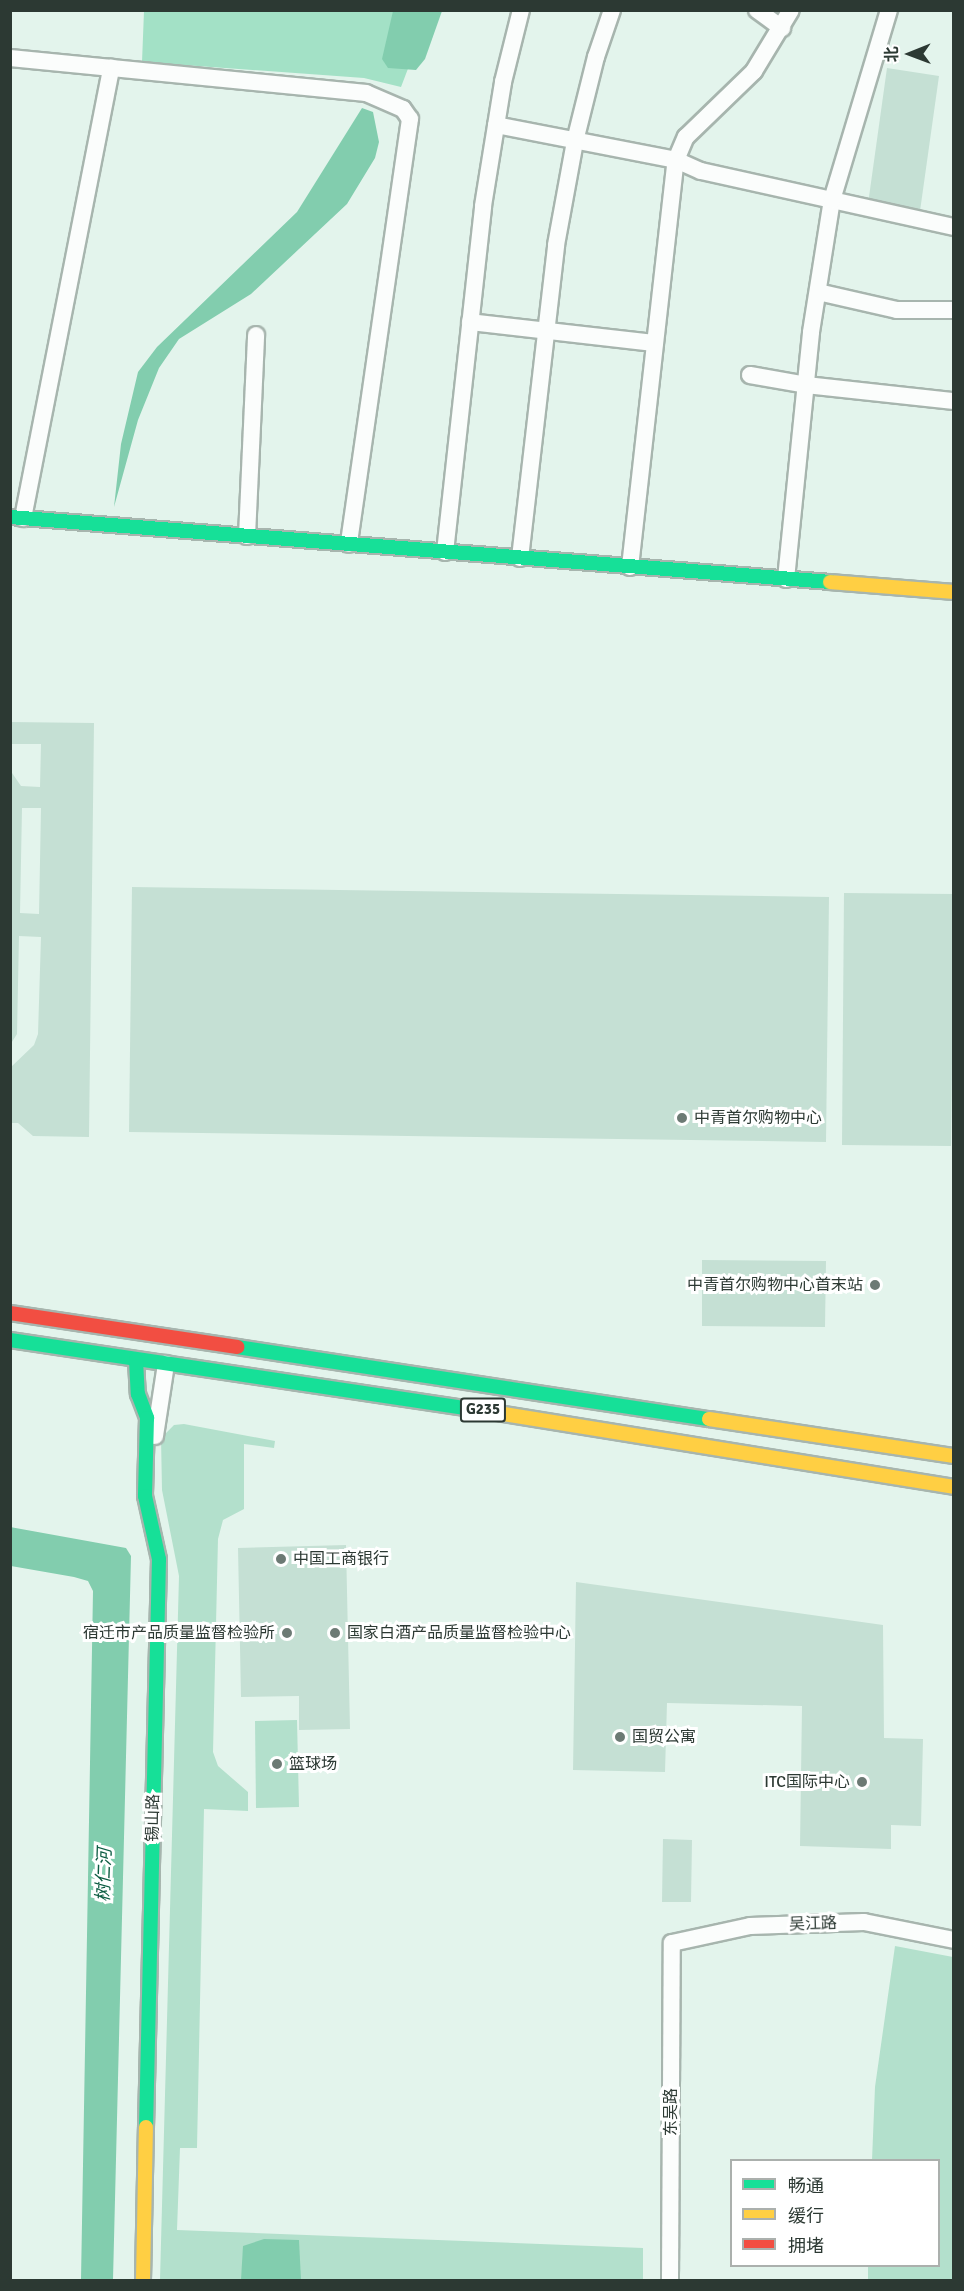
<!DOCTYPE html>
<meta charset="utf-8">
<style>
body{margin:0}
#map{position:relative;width:964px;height:2291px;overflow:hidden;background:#e3f4ec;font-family:Signika,"Noto Sans SC",sans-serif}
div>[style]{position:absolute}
.green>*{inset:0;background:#b3e0cc}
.forest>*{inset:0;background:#a3e1c6}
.water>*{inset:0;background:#82cdae}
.building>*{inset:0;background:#c5e0d4}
.roads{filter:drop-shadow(2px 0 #a7b5ae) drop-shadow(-2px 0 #a7b5ae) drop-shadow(0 2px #a7b5ae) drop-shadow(0 -2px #a7b5ae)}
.street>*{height:16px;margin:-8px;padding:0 8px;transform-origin:8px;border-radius:8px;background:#fbfdfc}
.fast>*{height:14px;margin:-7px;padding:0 7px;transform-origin:7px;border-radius:7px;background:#16e098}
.slow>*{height:14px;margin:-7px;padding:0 7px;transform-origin:7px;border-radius:7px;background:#ffcf43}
.jam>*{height:14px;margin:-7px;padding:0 7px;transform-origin:7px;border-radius:7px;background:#f24e42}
.dots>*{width:16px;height:16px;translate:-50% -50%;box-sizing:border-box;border:3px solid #fff;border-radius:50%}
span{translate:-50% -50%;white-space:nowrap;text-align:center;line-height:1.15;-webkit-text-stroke:6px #fff;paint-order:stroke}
.shield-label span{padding:2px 4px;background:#fff;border:2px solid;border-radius:4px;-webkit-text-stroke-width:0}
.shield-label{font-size:15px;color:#2c3933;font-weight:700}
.poi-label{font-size:16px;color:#2c3933}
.left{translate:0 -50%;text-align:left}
.right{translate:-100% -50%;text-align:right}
.street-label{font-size:16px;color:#2c3933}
.water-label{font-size:18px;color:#0c5c42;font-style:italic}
.frame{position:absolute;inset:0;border:12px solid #2c3933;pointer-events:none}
.legend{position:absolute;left:730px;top:2159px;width:210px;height:108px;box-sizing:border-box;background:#fff;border:2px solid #abb0ad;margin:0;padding:8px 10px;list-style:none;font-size:18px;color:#2c3933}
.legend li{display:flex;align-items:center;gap:12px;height:30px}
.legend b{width:30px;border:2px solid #abb0ad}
.north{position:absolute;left:880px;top:24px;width:60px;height:60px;-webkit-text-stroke:4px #fff;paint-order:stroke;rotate:269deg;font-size:16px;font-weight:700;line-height:24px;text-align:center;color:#2c3933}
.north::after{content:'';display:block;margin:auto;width:21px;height:27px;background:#2c3933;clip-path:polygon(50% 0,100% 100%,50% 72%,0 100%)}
</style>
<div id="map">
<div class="green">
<i style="clip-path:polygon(184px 1424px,275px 1441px,274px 1448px,244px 1444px,244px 1509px,223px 1520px,218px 1539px,213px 1752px,218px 1766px,248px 1792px,248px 1811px,204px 1809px,197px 2148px,180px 2148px,177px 2230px,643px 2248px,643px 2280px,160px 2280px,179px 1576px,162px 1490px,161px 1438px,174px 1425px)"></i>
<i style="clip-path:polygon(297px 1720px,299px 1807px,256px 1808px,255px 1721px)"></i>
<i style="clip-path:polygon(895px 1946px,953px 1957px,953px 2280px,868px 2280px,868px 2266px,938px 2266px,938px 2160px,872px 2160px,875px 2087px)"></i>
</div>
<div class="forest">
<i style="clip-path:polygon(144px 11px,430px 11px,401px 87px,364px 78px,142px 62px)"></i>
</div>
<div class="water">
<i style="clip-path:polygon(393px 11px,442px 11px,425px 59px,416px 70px,388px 68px,382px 59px)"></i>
<i style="clip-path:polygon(362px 108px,373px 112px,379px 142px,375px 158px,347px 204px,251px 294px,179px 339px,159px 368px,138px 420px,114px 507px,121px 444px,138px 372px,157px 347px,297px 212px)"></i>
<i style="clip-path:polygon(10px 1527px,126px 1548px,131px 1556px,113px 2280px,81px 2280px,93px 1591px,88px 1581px,74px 1577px,11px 1566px)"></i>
<i style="clip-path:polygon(264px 2239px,299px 2240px,301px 2280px,241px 2280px,243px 2246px)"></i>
</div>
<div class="building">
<i style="clip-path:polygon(887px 68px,939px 76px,920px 211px,868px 204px)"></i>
<i style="clip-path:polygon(evenodd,10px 722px,94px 723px,89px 1137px,33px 1136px,18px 1123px,10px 1123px,10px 1068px,34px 1045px,38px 1034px,41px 937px,19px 936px,17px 1034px,10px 1045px,10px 770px,21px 786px,40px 787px,41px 744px,10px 744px,10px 722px,22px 808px,41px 808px,39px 914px,20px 913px,22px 808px)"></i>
<i style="clip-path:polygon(132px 887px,829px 897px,826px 1142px,129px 1132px)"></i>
<i style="clip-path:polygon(844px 893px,954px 894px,951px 1146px,842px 1145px)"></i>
<i style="clip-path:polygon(702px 1260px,826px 1261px,825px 1327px,702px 1326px)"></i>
<i style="clip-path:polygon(346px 1545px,350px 1729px,299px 1730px,299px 1696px,241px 1697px,238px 1548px)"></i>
<i style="clip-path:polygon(576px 1582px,883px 1625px,884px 1738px,923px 1739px,921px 1826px,891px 1825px,891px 1849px,800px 1846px,802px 1706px,667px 1703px,665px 1772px,573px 1770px)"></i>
<i style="clip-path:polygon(663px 1839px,692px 1840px,691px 1902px,662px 1902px)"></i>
</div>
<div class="roads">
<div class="street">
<i style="left:757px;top:10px;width:31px;rotate:36deg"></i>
<i style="left:10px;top:58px;width:358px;rotate:5.6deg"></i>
<i style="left:366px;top:93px;width:40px;rotate:23.4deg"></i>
<i style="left:403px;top:109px;width:12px;rotate:55deg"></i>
<i style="left:410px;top:119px;width:429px;rotate:98.2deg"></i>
<i style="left:496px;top:125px;width:183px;rotate:11deg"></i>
<i style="left:676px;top:160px;width:27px;rotate:24deg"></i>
<i style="left:701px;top:171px;width:259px;rotate:12.5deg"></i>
<i style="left:818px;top:292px;width:81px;rotate:12.8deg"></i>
<i style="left:897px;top:310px;width:57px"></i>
<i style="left:470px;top:322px;width:186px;rotate:6.5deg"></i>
<i style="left:750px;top:375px;width:57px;rotate:10.1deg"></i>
<i style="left:806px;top:385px;width:149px;rotate:6.2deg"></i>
<i style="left:23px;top:518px;width:459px;rotate:-78.9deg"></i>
<i style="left:247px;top:536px;width:201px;rotate:-87.4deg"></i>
<i style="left:445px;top:552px;width:348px;rotate:-83.7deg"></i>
<i style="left:483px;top:206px;width:126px;rotate:-80.8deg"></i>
<i style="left:503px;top:82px;width:74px;rotate:-76deg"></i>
<i style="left:520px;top:558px;width:315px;rotate:-83.4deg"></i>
<i style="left:556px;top:245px;width:106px;rotate:-79.6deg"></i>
<i style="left:575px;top:141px;width:87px;rotate:-76deg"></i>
<i style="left:596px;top:57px;width:50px;rotate:-71.2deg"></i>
<i style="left:630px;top:567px;width:410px;rotate:-83.6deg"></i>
<i style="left:676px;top:160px;width:25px;rotate:-67deg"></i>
<i style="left:686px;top:137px;width:95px;rotate:-44.1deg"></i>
<i style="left:754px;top:71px;width:71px;rotate:-58.8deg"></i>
<i style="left:786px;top:579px;width:248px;rotate:-84.2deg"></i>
<i style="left:811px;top:332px;width:134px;rotate:-81deg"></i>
<i style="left:832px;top:200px;width:198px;rotate:-73.3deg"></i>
<i style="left:155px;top:1436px;width:73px;rotate:-81.3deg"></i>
<i style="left:670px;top:2280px;width:337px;rotate:-89.7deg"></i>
<i style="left:672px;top:1943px;width:80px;rotate:-12.3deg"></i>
<i style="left:750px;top:1926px;width:114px;rotate:-2deg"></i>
<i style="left:864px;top:1922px;width:92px;rotate:11.3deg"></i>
</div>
<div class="fast">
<i style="left:10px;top:517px;width:823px;rotate:4.53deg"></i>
<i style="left:10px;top:1340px;width:474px;rotate:8.5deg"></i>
<i style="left:237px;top:1347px;width:477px;rotate:8.7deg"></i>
<i style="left:136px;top:1360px;width:34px;rotate:87deg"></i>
<i style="left:138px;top:1394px;width:26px;rotate:69deg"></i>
<i style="left:147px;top:1418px;width:78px;rotate:91.5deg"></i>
<i style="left:145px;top:1496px;width:65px;rotate:77.5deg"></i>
<i style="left:159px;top:1559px;width:568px;rotate:91.31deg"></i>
</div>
<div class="slow">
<i style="left:830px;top:582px;width:124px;rotate:4.6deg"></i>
<i style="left:479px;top:1410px;width:481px;rotate:9.2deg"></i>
<i style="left:709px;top:1419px;width:248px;rotate:8.6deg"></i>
<i style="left:143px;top:2280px;width:153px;rotate:-88.9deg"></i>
</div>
<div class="jam">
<i style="left:10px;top:1313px;width:230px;rotate:8.5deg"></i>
</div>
</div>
<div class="dots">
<i style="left:682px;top:1118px;background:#6c7a74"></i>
<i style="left:875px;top:1285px;background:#6c7a74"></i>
<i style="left:281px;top:1559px;background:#6c7a74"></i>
<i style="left:287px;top:1633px;background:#6c7a74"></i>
<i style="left:335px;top:1633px;background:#6c7a74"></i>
<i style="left:620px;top:1737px;background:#6c7a74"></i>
<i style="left:277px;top:1764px;background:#6c7a74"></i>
<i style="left:862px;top:1782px;background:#6c7a74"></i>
</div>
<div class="shield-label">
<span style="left:483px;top:1410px">G235</span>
</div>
<div class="poi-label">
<span class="left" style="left:694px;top:1118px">中青首尔购物中心</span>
<span class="right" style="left:863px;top:1285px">中青首尔购物中心首末站</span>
<span class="left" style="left:293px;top:1559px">中国工商银行</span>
<span class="right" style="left:275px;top:1633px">宿迁市产品质量监督检验所</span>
<span class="left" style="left:347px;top:1633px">国家白酒产品质量监督检验中心</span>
<span class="left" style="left:632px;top:1737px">国贸公寓</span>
<span class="left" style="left:289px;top:1764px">篮球场</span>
<span class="right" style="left:850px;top:1782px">ITC国际中心</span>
</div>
<div class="street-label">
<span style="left:153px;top:1818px;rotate:-89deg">锡山路</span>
<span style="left:813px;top:1924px;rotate:-2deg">吴江路</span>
<span style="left:671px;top:2112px;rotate:-90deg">东吴路</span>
</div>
<div class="water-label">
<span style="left:104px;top:1875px;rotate:-88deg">树仁河</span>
</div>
<div class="frame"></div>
<ul class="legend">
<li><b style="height:8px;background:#16e098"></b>畅通</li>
<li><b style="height:8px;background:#ffcf43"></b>缓行</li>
<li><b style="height:8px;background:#f24e42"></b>拥堵</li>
</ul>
<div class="north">北</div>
</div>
